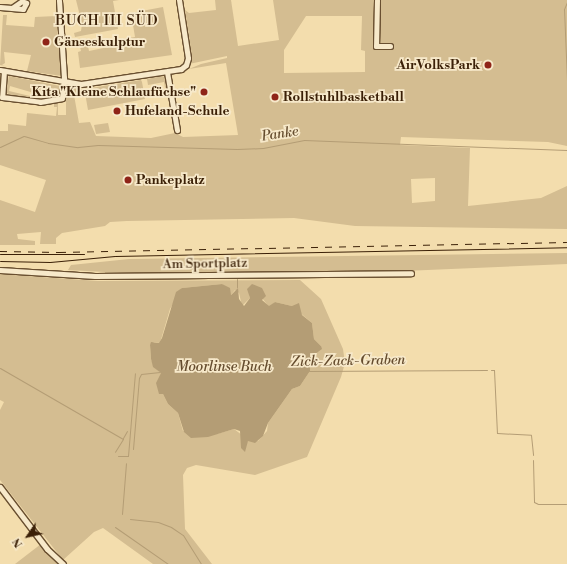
<!DOCTYPE html>
<meta charset="utf-8">
<style>
body{margin:0}
#map{position:relative;width:567px;height:564px;overflow:hidden;background:#f3ddad;font-family:"Libre Bodoni",serif}
div>[style]{position:absolute}
.green>*{inset:0;background:#d4bd91}
.water>*{inset:0;background:#b49d75}
.stream>*{height:1px;margin:-0.5px;padding:0 0.5px;transform-origin:0.5px;border-radius:0.5px;background:#b49d75}
.roads{filter:drop-shadow(1px 0 #694f30) drop-shadow(-1px 0 #694f30) drop-shadow(0 1px #694f30) drop-shadow(0 -1px #694f30)}
.minor>*{height:5px;margin:-2.5px;padding:0 2.5px;transform-origin:2.5px;border-radius:2.5px;background:#f7e9ca}
.tram>*{height:1px;margin:-0.5px;padding:0 0.5px;transform-origin:0.5px;border-radius:0.5px;background:#3b2007}
.rail>*{height:1px;margin-top:-0.5px;transform-origin:0;background:repeating-linear-gradient(90deg,#3b2007 0 7px,transparent 0 14px)}
.dots>*{width:11px;height:11px;translate:-50% -50%;box-sizing:border-box;border:2px solid #f7e9ca;border-radius:50%}
span{translate:-50% -50%;white-space:nowrap;text-align:center;line-height:1.15;-webkit-text-stroke:3.5px #f7e9ca;paint-order:stroke}
.poi-label{font-size:13px;color:#3b2007;font-weight:700}
.left{translate:0 -50%;text-align:left}
.right{translate:-100% -50%;text-align:right}
.street-label{font-size:13px;color:#3b2007}
.neighbourhood-label{font-size:14px;color:#3b2007;letter-spacing:1px}
.water-label{font-size:14px;color:#654c2e;font-style:italic}
.north{position:absolute;left:8px;top:516px;width:40px;height:40px;-webkit-text-stroke:3px #f7e9ca;paint-order:stroke;rotate:236deg;font-size:11px;font-weight:700;line-height:16px;text-align:center;color:#3b2007}
.north::after{content:'';display:block;margin:auto;width:14px;height:18px;background:#3b2007;clip-path:polygon(50% 0,100% 100%,50% 72%,0 100%)}
</style>
<div id="map">
<div class="green">
<i style="clip-path:polygon(76px 0,119px 0,113px 1px,118px 29px,75px 37px,74px 33px,81px 31px,82px 24px)"></i>
<i style="clip-path:polygon(evenodd,215px 0,231px 0,238px 46px,279px 40px,273px 0,567px 0,567px 146px,548px 142px,401px 137px,400px 145px,470px 148px,468px 206px,541px 198px,567px 186px,567px 229px,355px 226px,294px 218px,127px 221px,110px 222px,105px 226px,62px 233px,56px 238px,56px 244px,40px 244px,41px 232px,17px 234px,18px 239px,35px 241px,35px 245px,0 245px,0 200px,35px 212px,46px 180px,0 165px,0 131px,8px 131px,8px 124px,26px 126px,27px 113px,56px 116px,57px 107px,54px 107px,54px 103px,58px 102px,58px 115px,66px 115px,66px 87px,85px 89px,141px 80px,142px 82px,145px 99px,88px 110px,85px 93px,74px 95px,79px 123px,90px 122px,96px 136px,151px 138px,175px 133px,183px 137px,238px 135px,226px 63px,189px 69px,201px 64px,227px 58px,227px 56px,189px 64px,192px 56px,185px 10px,189px 13px,216px 10px,215px 0,306px 16px,362px 16px,361px 50px,365px 51px,365px 72px,284px 73px,284px 50px,306px 16px,215px 0,435px 178px,435px 201px,412px 203px,411px 179px,435px 178px)"></i>
<i style="clip-path:polygon(163px 7px,172px 55px,80px 68px,78px 52px,81px 51px,79px 43px,87px 41px,89px 51px,118px 45px,117px 40px,135px 37px,131px 13px)"></i>
<i style="clip-path:polygon(3px 15px,7px 15px,6px 25px,34px 27px,35px 17px,56px 16px,62px 76px,27px 71px,31px 55px,4px 52px,5px 63px,2px 65px,5px 66px,0 65px)"></i>
<i style="clip-path:polygon(9px 76px,60px 86px,60px 95px,44px 100px,45px 91px,35px 90px,34px 93px,10px 86px,9px 91px,30px 96px,30px 98px,10px 95px,6px 92px)"></i>
<i style="clip-path:polygon(162px 76px,166px 78px,167px 87px,165px 88px,164px 82px,148px 85px,147px 79px)"></i>
<i style="clip-path:polygon(108px 123px,110px 132px,96px 134px,94px 125px)"></i>
<i style="clip-path:polygon(567px 253px,567px 264px,404px 271px,105px 274px,105px 272px,68px 270px,71px 265px,129px 259px)"></i>
<i style="clip-path:polygon(evenodd,0 274px,98px 281px,300px 280px,321px 299px,343px 349px,345px 363px,341px 377px,307px 457px,255px 475px,196px 465px,187px 468px,183px 475px,185px 529px,212px 564px,153px 564px,103px 528px,94px 532px,63px 560px,0 480px,0 410px,4px 402px,0 400px,0 274px,222px 284px,231px 295px,235px 290px,239px 293px,242px 306px,250px 298px,249px 293px,262px 298px,269px 307px,275px 302px,292px 306px,312px 323px,314px 339px,321px 346px,321px 349px,311px 357px,310px 371px,300px 386px,292px 389px,268px 423px,267px 431px,258px 441px,248px 441px,241px 448px,242px 435px,234px 429px,217px 434px,183px 431px,178px 413px,168px 404px,163px 394px,159px 394px,161px 373px,154px 367px,151px 359px,150px 345px,154px 342px,160px 343px,170px 309px,182px 288px,222px 284px)"></i>
<i style="clip-path:polygon(41px 544px,60px 564px,15px 564px)"></i>
</div>
<div class="water">
<i style="clip-path:polygon(222px 284px,230px 288px,231px 295px,238px 288px,239px 299px,244px 306px,250px 298px,247px 289px,252px 284px,262px 288px,266px 296px,262px 300px,269px 306px,275px 302px,292px 306px,299px 303px,302px 315px,312px 323px,314px 339px,321px 346px,322px 349px,311px 357px,310px 371px,300px 386px,292px 389px,268px 423px,263px 436px,255px 443px,248px 441px,245px 452px,241px 448px,240px 431px,234px 429px,208px 437px,191px 438px,184px 432px,178px 413px,168px 404px,163px 394px,159px 394px,156px 383px,161px 373px,153px 367px,151px 359px,150px 345px,151px 342px,159px 343px,162px 338px,176px 292px,182px 288px)"></i>
</div>
<div class="stream">
<i style="left:567px;top:2px;width:8px;rotate:113deg"></i>
<i style="left:564px;top:9px;width:73px;rotate:87.6deg"></i>
<i style="left:0;top:147px;width:26px;rotate:-25deg"></i>
<i style="left:24px;top:136px;width:25px;rotate:16deg"></i>
<i style="left:48px;top:143px;width:30px;rotate:8deg"></i>
<i style="left:78px;top:147px;width:20px;rotate:-6deg"></i>
<i style="left:98px;top:145px;width:139px;rotate:1.6deg"></i>
<i style="left:237px;top:149px;width:26px;rotate:-2deg"></i>
<i style="left:263px;top:148px;width:42px;rotate:-11deg"></i>
<i style="left:304px;top:140px;width:263px;rotate:2.2deg"></i>
<i style="left:237px;top:279px;width:8px;rotate:90deg"></i>
<i style="left:0;top:368px;width:142px;rotate:30deg"></i>
<i style="left:123px;top:439px;width:15px;rotate:122deg"></i>
<i style="left:491px;top:370px;width:3px"></i>
<i style="left:494px;top:370px;width:63px;rotate:87.3deg"></i>
<i style="left:497px;top:433px;width:34px;rotate:3deg"></i>
<i style="left:531px;top:435px;width:20px;rotate:84deg"></i>
<i style="left:309px;top:371px;width:178px;rotate:-0.3deg"></i>
<i style="left:123px;top:438px;width:8px;rotate:-60deg"></i>
<i style="left:133px;top:449px;width:71px;rotate:-85.2deg"></i>
<i style="left:139px;top:378px;width:4px;rotate:-63deg"></i>
<i style="left:141px;top:374px;width:19px;rotate:-6deg"></i>
<i style="left:118px;top:456px;width:10px"></i>
<i style="left:128px;top:456px;width:83px;rotate:-85.2deg"></i>
<i style="left:533px;top:460px;width:42px;rotate:88.6deg"></i>
<i style="left:534px;top:502px;width:4px;rotate:27deg"></i>
<i style="left:538px;top:504px;width:28px"></i>
<i style="left:122px;top:514px;width:51px;rotate:-85.5deg"></i>
<i style="left:130px;top:519px;width:28px;rotate:6deg"></i>
<i style="left:158px;top:522px;width:14px;rotate:21deg"></i>
<i style="left:171px;top:527px;width:14px;rotate:34deg"></i>
<i style="left:183px;top:535px;width:34px;rotate:58deg"></i>
<i style="left:115px;top:527px;width:65px;rotate:34.9deg"></i>
</div>
<div class="roads">
<div class="minor">
<i style="left:377px;top:0;width:46px;rotate:91.2deg"></i>
<i style="left:376px;top:46px;width:14px"></i>
<i style="left:0;top:7px;width:23px;rotate:5deg"></i>
<i style="left:23px;top:9px;width:7px;rotate:-63deg"></i>
<i style="left:26px;top:3px;width:4px;rotate:-153deg"></i>
<i style="left:22px;top:1px;width:12px;rotate:145deg"></i>
<i style="left:0;top:70px;width:82px;rotate:9.8deg"></i>
<i style="left:81px;top:84px;width:101px;rotate:-8.5deg"></i>
<i style="left:181px;top:69px;width:6px;rotate:-39deg"></i>
<i style="left:186px;top:65px;width:7px;rotate:-74deg"></i>
<i style="left:188px;top:58px;width:59px;rotate:-98.8deg"></i>
<i style="left:4px;top:71px;width:26px;rotate:94deg"></i>
<i style="left:2px;top:97px;width:38px;rotate:7deg"></i>
<i style="left:40px;top:102px;width:22px;rotate:-10deg"></i>
<i style="left:62px;top:98px;width:20px;rotate:-84deg"></i>
<i style="left:64px;top:78px;width:78px;rotate:-93.7deg"></i>
<i style="left:167px;top:72px;width:59px;rotate:80.2deg"></i>
<i style="left:0;top:270px;width:95px;rotate:3.6deg"></i>
<i style="left:95px;top:276px;width:316px;rotate:-0.5deg"></i>
<i style="left:0;top:487px;width:78px;rotate:52.8deg"></i>
<i style="left:47px;top:549px;width:22px;rotate:43deg"></i>
</div>
</div>
<div class="tram">
<i style="left:0;top:254px;width:84px"></i>
<i style="left:0;top:261px;width:50px;rotate:1.1deg"></i>
<i style="left:50px;top:262px;width:65px;rotate:-5.3deg"></i>
<i style="left:115px;top:256px;width:452px;rotate:-1.1deg"></i>
</div>
<div class="rail">
<i style="left:0;top:251px;width:59px;rotate:1deg"></i>
<i style="left:59px;top:252px;width:508px;rotate:-1.13deg"></i>
</div>
<div class="dots">
<i style="left:46px;top:42px;background:#8f2418"></i>
<i style="left:488px;top:65px;background:#8f2418"></i>
<i style="left:204px;top:92px;background:#8f2418"></i>
<i style="left:275px;top:97px;background:#8f2418"></i>
<i style="left:117px;top:111px;background:#8f2418"></i>
<i style="left:128px;top:180px;background:#8f2418"></i>
</div>
<div class="poi-label">
<span class="left" style="left:54px;top:42px">Gänseskulptur</span>
<span class="right" style="left:480px;top:65px">AirVolksPark</span>
<span class="right" style="left:196px;top:92px">Kita "Kleine Schlaufüchse"</span>
<span class="left" style="left:283px;top:97px">Rollstuhlbasketball</span>
<span class="left" style="left:125px;top:111px">Hufeland-Schule</span>
<span class="left" style="left:136px;top:180px">Pankeplatz</span>
</div>
<div class="street-label">
<span style="left:205px;top:264px;rotate:-1deg">Am Sportplatz</span>
</div>
<div class="neighbourhood-label">
<span style="left:107px;top:21px">BUCH III SÜD</span>
</div>
<div class="water-label">
<span style="left:280px;top:134px;rotate:-9deg">Panke</span>
<span style="left:348px;top:361px;rotate:-1deg">Zick-Zack-Graben</span>
<span style="left:224px;top:367px">Moorlinse Buch</span>
</div>
<div class="north">N</div>
</div>
